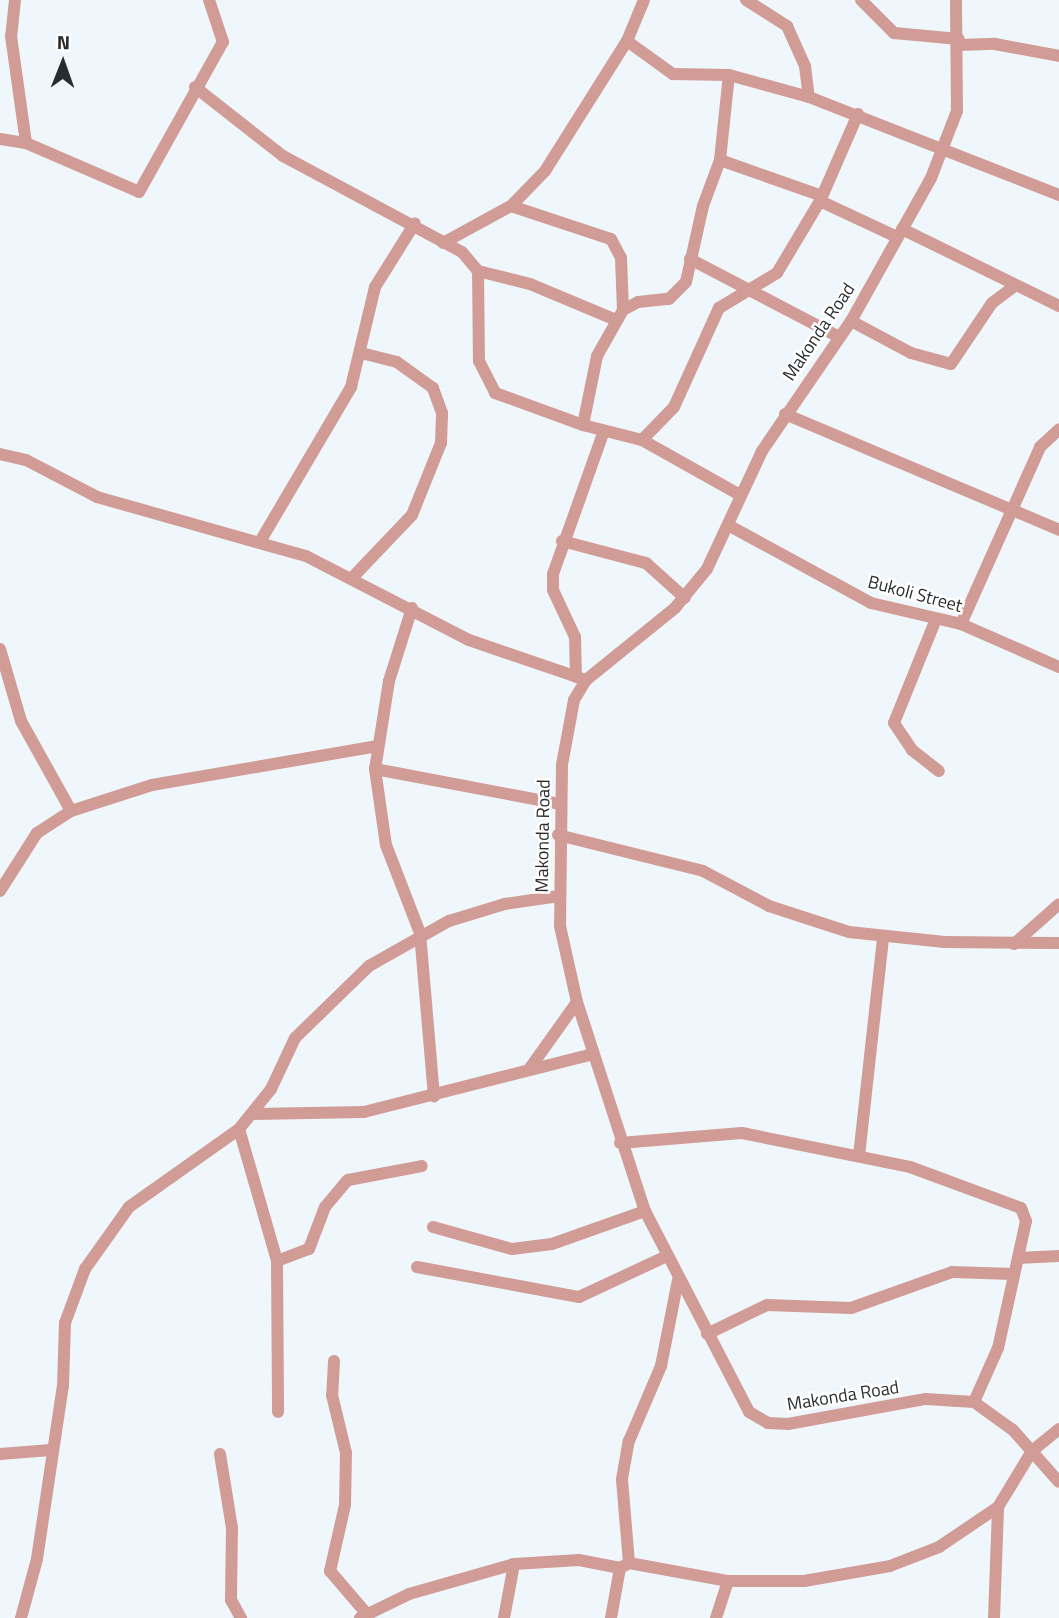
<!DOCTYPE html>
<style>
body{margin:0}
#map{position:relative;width:1059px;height:1618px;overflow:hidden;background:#f0f7fc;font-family:"Titillium Web",sans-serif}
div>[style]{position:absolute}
.street>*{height:12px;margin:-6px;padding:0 6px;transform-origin:6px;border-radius:6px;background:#d19c96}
span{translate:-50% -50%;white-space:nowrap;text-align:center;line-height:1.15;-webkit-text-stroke:5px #fff;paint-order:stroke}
.street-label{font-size:18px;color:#292c2e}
.north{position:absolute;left:28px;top:28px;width:70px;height:70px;-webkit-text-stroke:5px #fff;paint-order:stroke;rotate:1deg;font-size:19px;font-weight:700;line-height:28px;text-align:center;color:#292c2e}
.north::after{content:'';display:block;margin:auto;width:24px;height:32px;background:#292c2e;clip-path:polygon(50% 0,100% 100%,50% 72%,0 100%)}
</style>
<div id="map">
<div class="street">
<i style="left:15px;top:0;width:36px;rotate:96deg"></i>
<i style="left:11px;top:36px;width:108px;rotate:82deg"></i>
<i style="left:746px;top:0;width:49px;rotate:32.4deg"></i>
<i style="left:787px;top:26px;width:44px;rotate:65.8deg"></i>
<i style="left:805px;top:66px;width:31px;rotate:83deg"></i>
<i style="left:861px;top:0;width:47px;rotate:45deg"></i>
<i style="left:894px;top:33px;width:65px;rotate:5.3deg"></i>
<i style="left:956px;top:0;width:111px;rotate:89.5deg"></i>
<i style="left:957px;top:111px;width:72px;rotate:111.2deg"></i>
<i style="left:931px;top:178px;width:164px;rotate:119.2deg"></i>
<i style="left:851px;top:321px;width:158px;rotate:124.4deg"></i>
<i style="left:762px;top:451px;width:130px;rotate:115deg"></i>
<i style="left:707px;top:569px;width:50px;rotate:129.4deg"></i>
<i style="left:675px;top:608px;width:114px;rotate:141deg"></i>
<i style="left:586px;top:680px;width:23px;rotate:121deg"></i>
<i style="left:574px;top:700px;width:66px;rotate:100.5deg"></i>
<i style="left:562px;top:765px;width:161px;rotate:90.7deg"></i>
<i style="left:560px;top:926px;width:78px;rotate:77.4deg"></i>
<i style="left:577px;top:1002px;width:220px;rotate:72deg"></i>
<i style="left:645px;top:1211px;width:226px;rotate:62.6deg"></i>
<i style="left:749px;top:1412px;width:22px;rotate:30deg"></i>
<i style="left:768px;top:1423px;width:20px;rotate:3deg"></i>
<i style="left:788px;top:1424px;width:140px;rotate:-10.3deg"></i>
<i style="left:926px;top:1399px;width:48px;rotate:3.6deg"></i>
<i style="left:974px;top:1402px;width:48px;rotate:35.7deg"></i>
<i style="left:1013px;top:1430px;width:69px;rotate:48.5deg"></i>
<i style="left:627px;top:41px;width:57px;rotate:35.7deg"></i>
<i style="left:673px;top:74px;width:56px;rotate:1deg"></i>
<i style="left:729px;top:75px;width:83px;rotate:15.4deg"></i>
<i style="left:809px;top:97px;width:269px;rotate:21.4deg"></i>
<i style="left:960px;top:45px;width:35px;rotate:-2deg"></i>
<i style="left:995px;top:44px;width:65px;rotate:10.6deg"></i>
<i style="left:195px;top:87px;width:112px;rotate:38.1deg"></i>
<i style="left:283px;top:156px;width:203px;rotate:28.2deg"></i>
<i style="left:462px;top:252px;width:25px;rotate:50deg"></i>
<i style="left:478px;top:271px;width:90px;rotate:89.4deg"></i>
<i style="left:479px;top:361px;width:36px;rotate:63deg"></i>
<i style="left:495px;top:393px;width:94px;rotate:20deg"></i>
<i style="left:583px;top:425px;width:61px;rotate:14.3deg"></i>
<i style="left:642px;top:440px;width:112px;rotate:29.3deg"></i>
<i style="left:0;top:139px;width:26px;rotate:9deg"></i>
<i style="left:26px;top:143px;width:123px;rotate:23.4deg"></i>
<i style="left:139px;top:192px;width:172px;rotate:-60.8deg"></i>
<i style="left:223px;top:42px;width:44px;rotate:-108.4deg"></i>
<i style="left:720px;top:160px;width:108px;rotate:19.4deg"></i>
<i style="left:820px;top:201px;width:85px;rotate:25.1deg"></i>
<i style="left:511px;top:206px;width:105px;rotate:18.3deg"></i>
<i style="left:611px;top:239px;width:21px;rotate:62deg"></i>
<i style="left:621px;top:258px;width:52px;rotate:87.8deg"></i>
<i style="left:902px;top:229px;width:175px;rotate:26.1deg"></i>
<i style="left:443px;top:243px;width:77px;rotate:-28.6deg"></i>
<i style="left:511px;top:206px;width:49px;rotate:-45.8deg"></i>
<i style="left:545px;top:171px;width:154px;rotate:-57.8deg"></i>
<i style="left:627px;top:41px;width:44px;rotate:-67.5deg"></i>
<i style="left:690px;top:259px;width:168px;rotate:27.6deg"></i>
<i style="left:478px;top:271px;width:54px;rotate:14deg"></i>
<i style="left:530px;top:284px;width:93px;rotate:22.7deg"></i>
<i style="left:851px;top:321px;width:68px;rotate:28.1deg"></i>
<i style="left:911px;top:353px;width:41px;rotate:15.4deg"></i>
<i style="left:951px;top:364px;width:73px;rotate:-56.1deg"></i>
<i style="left:992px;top:303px;width:25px;rotate:-37deg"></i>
<i style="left:785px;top:414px;width:298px;rotate:22.9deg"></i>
<i style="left:583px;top:425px;width:70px;rotate:-78.5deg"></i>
<i style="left:597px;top:356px;width:53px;rotate:-60.5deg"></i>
<i style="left:623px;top:310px;width:17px;rotate:-28deg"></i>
<i style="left:638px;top:302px;width:31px;rotate:-6deg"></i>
<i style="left:669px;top:299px;width:24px;rotate:-45deg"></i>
<i style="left:686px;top:282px;width:78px;rotate:-77.4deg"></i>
<i style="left:703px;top:206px;width:49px;rotate:-69.7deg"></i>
<i style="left:720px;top:160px;width:85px;rotate:-84deg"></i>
<i style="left:642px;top:440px;width:46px;rotate:-45.9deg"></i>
<i style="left:674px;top:407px;width:109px;rotate:-65.6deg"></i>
<i style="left:719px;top:308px;width:68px;rotate:-31.1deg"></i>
<i style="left:777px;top:273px;width:84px;rotate:-59.2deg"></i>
<i style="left:820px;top:201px;width:95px;rotate:-66.4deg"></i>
<i style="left:0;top:454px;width:27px;rotate:13deg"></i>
<i style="left:26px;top:460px;width:80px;rotate:27.5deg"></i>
<i style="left:97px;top:497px;width:217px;rotate:15.8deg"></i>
<i style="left:306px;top:556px;width:183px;rotate:27.3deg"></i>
<i style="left:469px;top:640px;width:124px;rotate:18.9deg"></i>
<i style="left:728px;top:525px;width:163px;rotate:28.6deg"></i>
<i style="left:871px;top:603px;width:92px;rotate:13.1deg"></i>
<i style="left:961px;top:624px;width:107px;rotate:23.7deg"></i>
<i style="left:261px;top:540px;width:178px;rotate:-59.5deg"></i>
<i style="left:351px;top:387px;width:103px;rotate:-76.5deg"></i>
<i style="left:375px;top:287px;width:75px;rotate:-58deg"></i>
<i style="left:562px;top:541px;width:87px;rotate:14.7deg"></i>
<i style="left:646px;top:563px;width:52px;rotate:41.9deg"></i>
<i style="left:352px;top:578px;width:87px;rotate:-46.4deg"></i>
<i style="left:412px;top:515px;width:78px;rotate:-68.1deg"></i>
<i style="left:441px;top:443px;width:30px;rotate:-88deg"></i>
<i style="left:442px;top:413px;width:27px;rotate:-110deg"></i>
<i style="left:433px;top:388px;width:44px;rotate:-144.2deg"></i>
<i style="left:397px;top:362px;width:36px;rotate:-166deg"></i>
<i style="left:412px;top:608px;width:77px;rotate:107.5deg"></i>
<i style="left:389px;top:681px;width:89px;rotate:99deg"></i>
<i style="left:375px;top:769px;width:77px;rotate:81.8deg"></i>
<i style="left:386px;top:845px;width:94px;rotate:68.9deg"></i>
<i style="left:420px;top:933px;width:164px;rotate:85.1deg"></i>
<i style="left:936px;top:619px;width:112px;rotate:112deg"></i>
<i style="left:894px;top:723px;width:32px;rotate:56deg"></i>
<i style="left:912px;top:750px;width:34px;rotate:38deg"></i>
<i style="left:961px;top:624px;width:194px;rotate:-65.9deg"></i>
<i style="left:1040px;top:447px;width:26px;rotate:-43deg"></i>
<i style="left:0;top:649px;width:75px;rotate:73.7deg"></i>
<i style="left:21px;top:721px;width:103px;rotate:60.9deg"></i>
<i style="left:576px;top:677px;width:40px;rotate:-91.4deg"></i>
<i style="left:575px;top:637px;width:52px;rotate:-115.1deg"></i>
<i style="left:553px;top:590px;width:16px;rotate:-90deg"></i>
<i style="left:553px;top:574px;width:152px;rotate:-70.4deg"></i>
<i style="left:375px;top:769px;width:188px;rotate:10.7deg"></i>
<i style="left:558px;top:835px;width:149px;rotate:13.9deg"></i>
<i style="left:703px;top:871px;width:75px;rotate:27.9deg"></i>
<i style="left:769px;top:906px;width:84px;rotate:18deg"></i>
<i style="left:849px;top:932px;width:96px;rotate:6deg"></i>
<i style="left:944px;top:942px;width:115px;rotate:0.5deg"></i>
<i style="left:0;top:891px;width:69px;rotate:-57.5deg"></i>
<i style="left:37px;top:833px;width:40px;rotate:-32.9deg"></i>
<i style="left:71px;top:811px;width:85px;rotate:-17.8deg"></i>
<i style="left:152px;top:785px;width:229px;rotate:-9.8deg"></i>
<i style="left:1014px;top:944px;width:60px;rotate:-41.6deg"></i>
<i style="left:530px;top:1068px;width:81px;rotate:-54.5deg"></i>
<i style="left:254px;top:1114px;width:110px;rotate:-1deg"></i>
<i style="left:364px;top:1112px;width:236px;rotate:-14.2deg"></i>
<i style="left:239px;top:1129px;width:137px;rotate:73.9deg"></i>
<i style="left:277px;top:1261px;width:151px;rotate:89.6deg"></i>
<i style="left:620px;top:1143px;width:122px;rotate:-4.7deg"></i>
<i style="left:742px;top:1133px;width:171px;rotate:11.4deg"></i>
<i style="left:910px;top:1167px;width:118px;rotate:20.3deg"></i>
<i style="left:1021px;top:1208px;width:14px;rotate:69deg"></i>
<i style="left:1026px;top:1221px;width:130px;rotate:102.4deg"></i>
<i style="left:998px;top:1348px;width:59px;rotate:114deg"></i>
<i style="left:859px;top:1156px;width:220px;rotate:-83.7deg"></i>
<i style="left:433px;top:1227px;width:82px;rotate:15.6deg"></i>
<i style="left:512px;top:1249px;width:40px;rotate:-7.1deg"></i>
<i style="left:552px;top:1244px;width:99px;rotate:-19.5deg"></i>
<i style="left:1018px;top:1258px;width:41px;rotate:-2.8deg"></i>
<i style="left:277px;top:1261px;width:34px;rotate:-21deg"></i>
<i style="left:309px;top:1249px;width:45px;rotate:-69.1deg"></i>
<i style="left:325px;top:1207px;width:35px;rotate:-50deg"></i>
<i style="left:348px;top:1180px;width:75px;rotate:-10.7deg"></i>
<i style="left:417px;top:1267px;width:165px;rotate:10.5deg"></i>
<i style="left:579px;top:1297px;width:97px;rotate:-25deg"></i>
<i style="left:707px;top:1334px;width:67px;rotate:-25.8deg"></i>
<i style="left:767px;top:1305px;width:84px;rotate:2deg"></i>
<i style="left:851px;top:1308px;width:107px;rotate:-19.6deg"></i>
<i style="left:952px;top:1272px;width:61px;rotate:1.9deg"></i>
<i style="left:334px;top:1361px;width:34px;rotate:93deg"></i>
<i style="left:332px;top:1395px;width:60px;rotate:76.4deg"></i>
<i style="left:346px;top:1453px;width:52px;rotate:91.1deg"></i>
<i style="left:345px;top:1505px;width:68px;rotate:102.8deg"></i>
<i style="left:330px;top:1571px;width:55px;rotate:49.4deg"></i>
<i style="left:0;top:1454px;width:51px;rotate:-4.5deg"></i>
<i style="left:220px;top:1454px;width:75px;rotate:80.8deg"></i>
<i style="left:232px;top:1528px;width:72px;rotate:90.8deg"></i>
<i style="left:231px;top:1600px;width:21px;rotate:61deg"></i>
<i style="left:629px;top:1563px;width:84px;rotate:-94.8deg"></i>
<i style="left:622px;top:1479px;width:39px;rotate:-80deg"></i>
<i style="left:629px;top:1441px;width:82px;rotate:-66.9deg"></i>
<i style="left:661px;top:1366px;width:88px;rotate:-78.8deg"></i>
<i style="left:21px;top:1618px;width:61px;rotate:-74.8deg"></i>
<i style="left:37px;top:1559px;width:175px;rotate:-81.5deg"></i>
<i style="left:63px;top:1386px;width:63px;rotate:-88.2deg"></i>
<i style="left:65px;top:1323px;width:58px;rotate:-69.7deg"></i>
<i style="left:85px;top:1269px;width:76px;rotate:-54.6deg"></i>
<i style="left:129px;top:1207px;width:135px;rotate:-35.3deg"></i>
<i style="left:239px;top:1129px;width:51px;rotate:-51.3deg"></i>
<i style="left:271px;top:1089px;width:56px;rotate:-64.8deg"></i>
<i style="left:295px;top:1038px;width:103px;rotate:-44.2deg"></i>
<i style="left:369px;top:966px;width:92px;rotate:-29.4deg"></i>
<i style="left:449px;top:921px;width:59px;rotate:-16.9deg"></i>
<i style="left:505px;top:904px;width:55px;rotate:-8.4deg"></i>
<i style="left:360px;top:1618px;width:55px;rotate:-26.1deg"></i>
<i style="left:409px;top:1594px;width:109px;rotate:-15.9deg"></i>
<i style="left:514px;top:1564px;width:65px;rotate:-3.5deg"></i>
<i style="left:579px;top:1560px;width:42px;rotate:11deg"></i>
<i style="left:504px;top:1618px;width:55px;rotate:-79.5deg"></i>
<i style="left:611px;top:1618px;width:51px;rotate:-79.8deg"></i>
<i style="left:620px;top:1568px;width:10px;rotate:-29deg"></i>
<i style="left:629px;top:1563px;width:101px;rotate:10.3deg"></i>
<i style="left:728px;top:1581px;width:76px"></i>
<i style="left:804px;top:1581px;width:87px;rotate:-9.9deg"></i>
<i style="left:890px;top:1566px;width:53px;rotate:-21.2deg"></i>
<i style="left:939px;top:1547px;width:71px;rotate:-34.1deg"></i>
<i style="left:998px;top:1507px;width:66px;rotate:-58.7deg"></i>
<i style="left:1032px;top:1451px;width:35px;rotate:-39deg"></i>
<i style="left:716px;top:1618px;width:39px;rotate:-72deg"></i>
<i style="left:994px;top:1618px;width:111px;rotate:-87.9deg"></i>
</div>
<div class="street-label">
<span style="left:819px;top:332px;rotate:-56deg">Makonda Road</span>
<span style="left:915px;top:594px;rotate:15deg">Bukoli Street</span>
<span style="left:543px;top:836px;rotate:-89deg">Makonda Road</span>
<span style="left:843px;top:1396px;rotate:-9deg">Makonda Road</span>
</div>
<div class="north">N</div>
</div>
